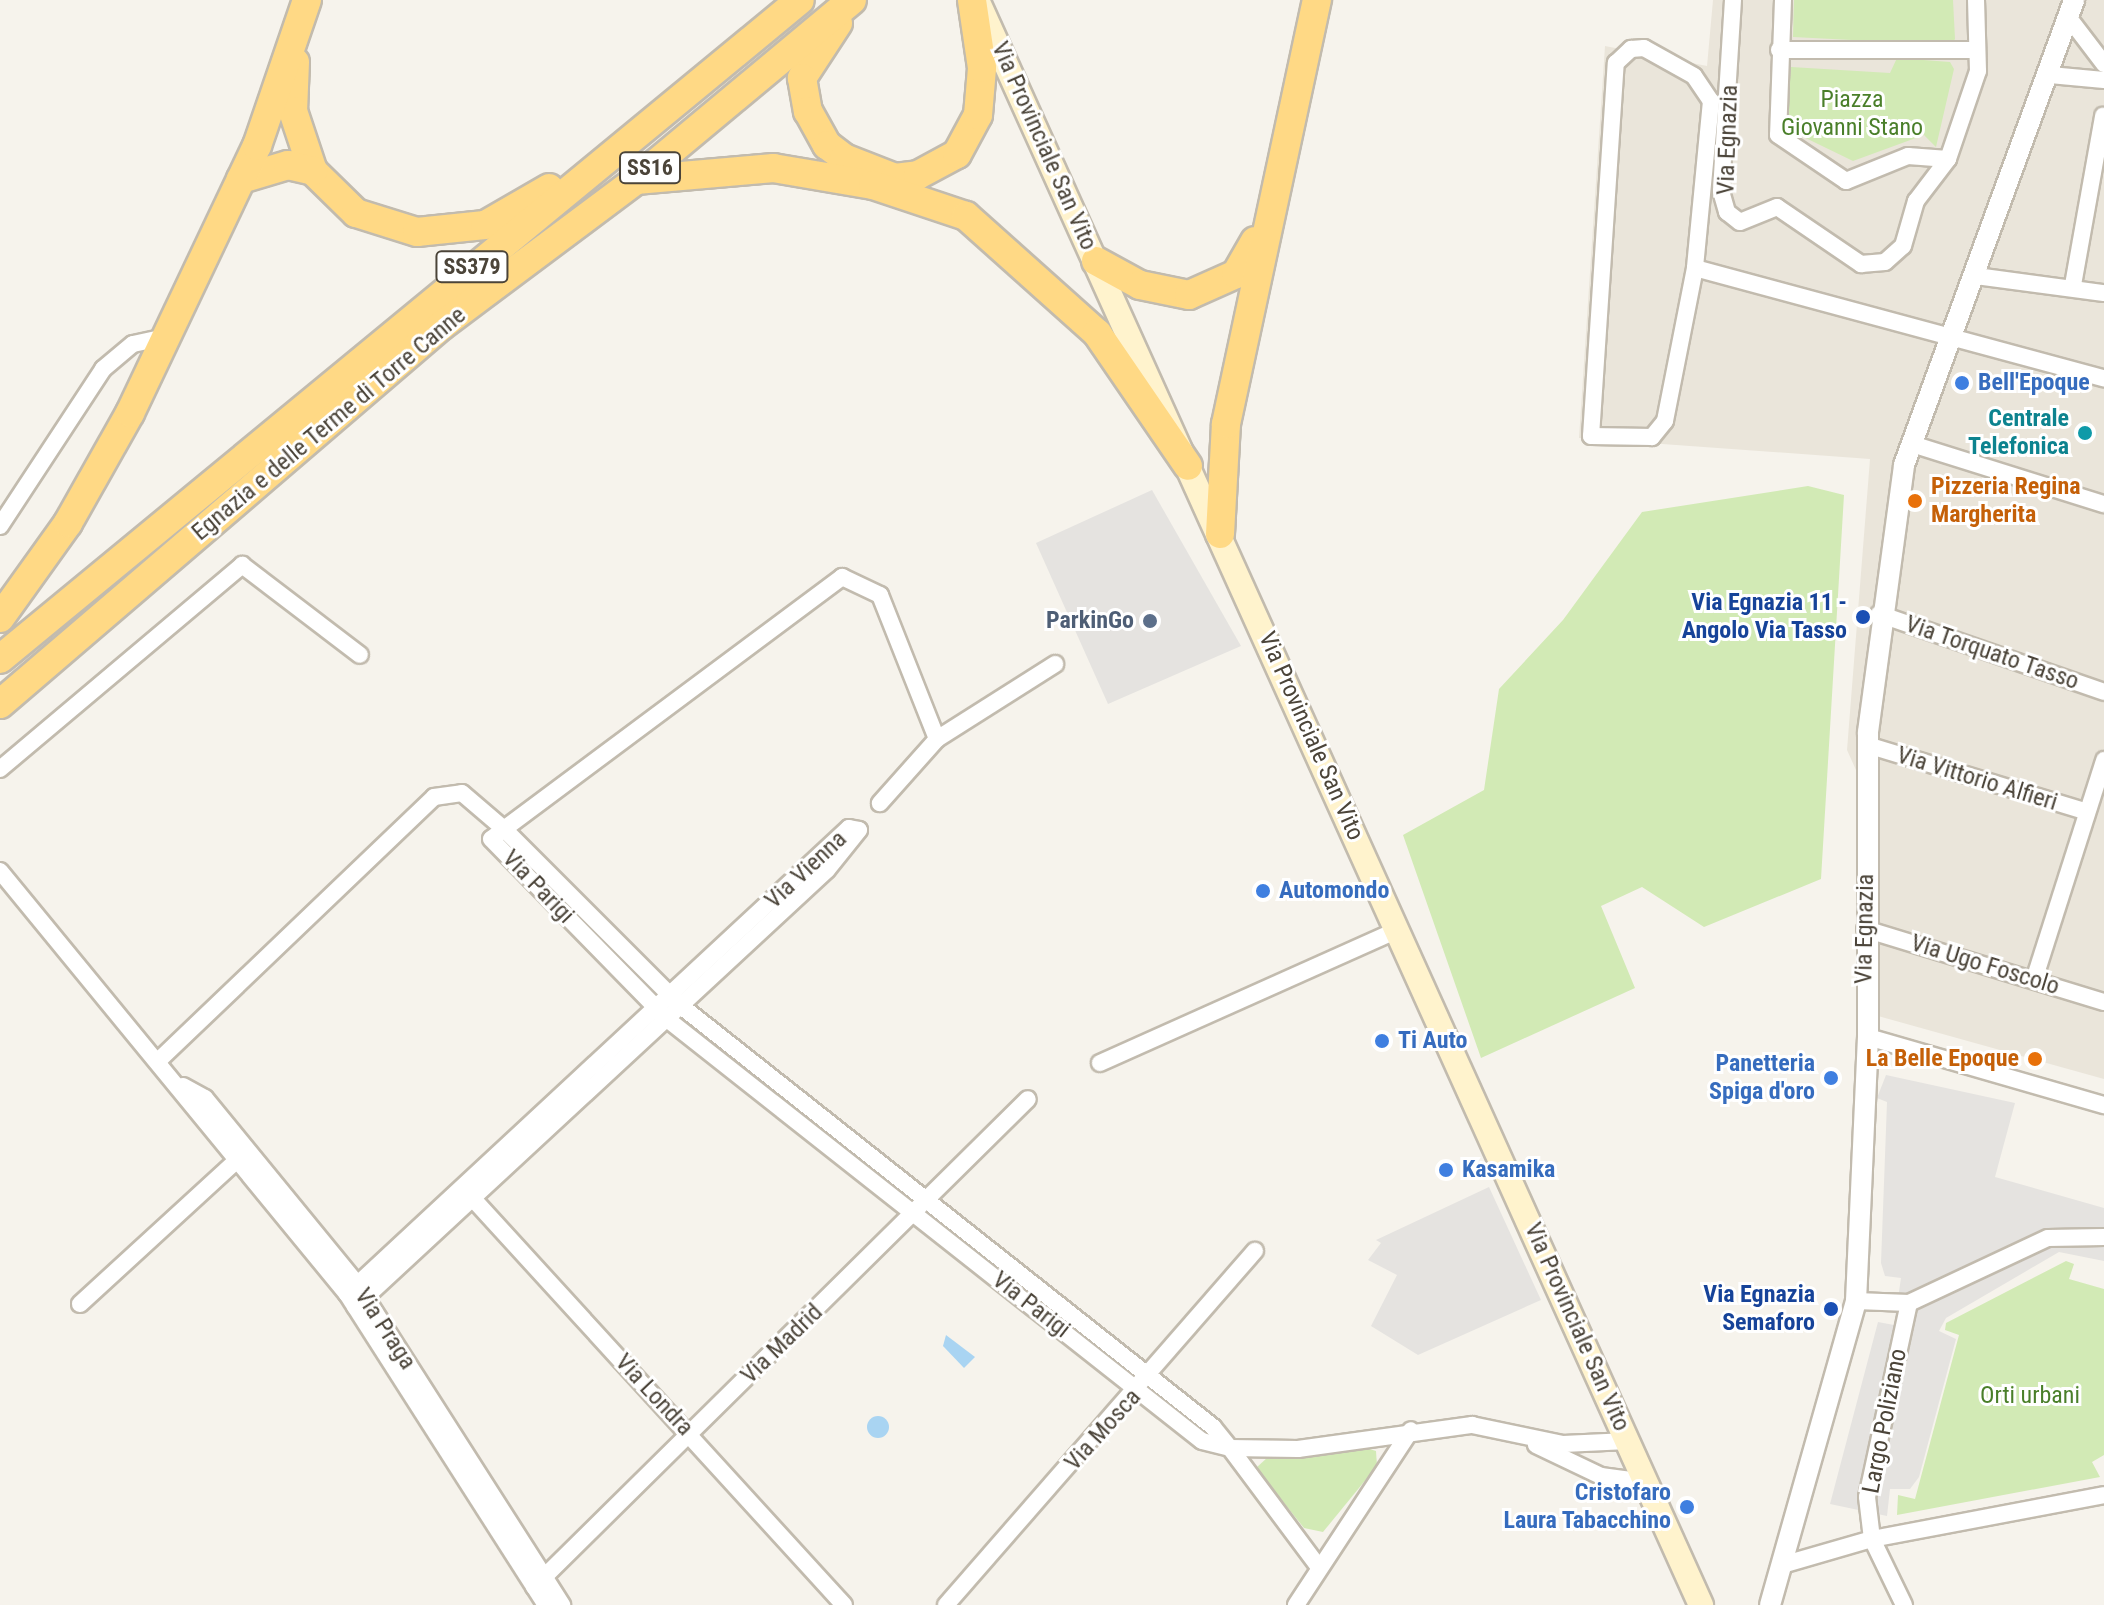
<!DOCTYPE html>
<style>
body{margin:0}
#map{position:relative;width:2104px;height:1605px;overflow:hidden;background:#f6f3ec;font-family:"Roboto Condensed",sans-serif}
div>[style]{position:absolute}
.residential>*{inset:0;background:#eae5da}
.green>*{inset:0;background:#d2eab5}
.parking>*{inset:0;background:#e5e3e0}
.water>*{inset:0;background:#a9d4f2}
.round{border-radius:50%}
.roads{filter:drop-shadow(2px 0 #c2bbae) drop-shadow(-2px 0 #c2bbae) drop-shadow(0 2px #c2bbae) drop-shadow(0 -2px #c2bbae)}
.minor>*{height:16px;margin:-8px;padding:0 8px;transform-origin:8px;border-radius:8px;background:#fff}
.tertiary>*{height:20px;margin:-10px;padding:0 10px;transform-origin:10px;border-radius:10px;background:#fff}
.secondary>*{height:24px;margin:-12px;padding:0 12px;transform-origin:12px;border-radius:12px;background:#fff3cd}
.trunk>*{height:28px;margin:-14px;padding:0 14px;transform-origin:14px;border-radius:14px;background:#ffd985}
.dots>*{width:22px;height:22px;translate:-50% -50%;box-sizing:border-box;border:4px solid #fff;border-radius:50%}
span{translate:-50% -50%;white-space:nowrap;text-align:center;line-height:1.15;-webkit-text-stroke:6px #fff;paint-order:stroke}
.shield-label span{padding:2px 6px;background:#fff;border:2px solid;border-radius:6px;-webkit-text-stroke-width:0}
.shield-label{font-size:22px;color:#4b4439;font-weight:700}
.park-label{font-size:24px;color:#4a7f2a}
.street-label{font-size:24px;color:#4b4439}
.shop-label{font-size:24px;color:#366cbe;font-weight:700}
.left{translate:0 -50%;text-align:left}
.right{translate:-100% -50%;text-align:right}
.culture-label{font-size:24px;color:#0d838f;font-weight:700}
.food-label{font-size:24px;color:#c56008;font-weight:700}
.transit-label{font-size:24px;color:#164399;font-weight:700}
.service-label{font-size:24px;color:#4e5e75;font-weight:700}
</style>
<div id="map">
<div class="residential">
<i style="clip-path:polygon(1713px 0,2104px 0,2104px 1079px,1878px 1016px,1878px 819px,1847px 750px,1870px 459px,1579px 438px,1605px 46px,1707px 66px)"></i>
</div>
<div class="green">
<i style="clip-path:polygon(1794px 0,1953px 0,1955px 39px,1951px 45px,1793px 37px)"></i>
<i style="clip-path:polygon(1897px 58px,1950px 62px,1954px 69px,1936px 147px,1924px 135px,1853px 161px,1785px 128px,1791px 67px,1890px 73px)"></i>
<i style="clip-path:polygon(1808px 486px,1844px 495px,1821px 879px,1704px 927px,1642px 887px,1601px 906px,1635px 988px,1481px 1058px,1403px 835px,1484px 790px,1499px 689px,1563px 620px,1642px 512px)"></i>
<i style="clip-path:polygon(2066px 1261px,2074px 1264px,2069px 1279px,2104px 1289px,2104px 1455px,2092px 1462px,2100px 1477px,1897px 1515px,1898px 1495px,1915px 1499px,1959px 1335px,1945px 1330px,1946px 1323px)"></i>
<i style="clip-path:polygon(1363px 1447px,1376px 1451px,1377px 1466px,1323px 1532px,1304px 1528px,1256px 1468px,1268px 1457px)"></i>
</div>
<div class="parking">
<i style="clip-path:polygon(1152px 490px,1241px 646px,1108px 704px,1036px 543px)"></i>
<i style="clip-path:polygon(1886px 1075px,2015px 1103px,1995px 1177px,2104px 1208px,2104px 1261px,2059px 1252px,1946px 1318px,1939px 1331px,1956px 1339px,1919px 1477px,1910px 1489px,1890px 1489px,1887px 1516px,1830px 1504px,1878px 1322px,1894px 1325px,1901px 1278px,1885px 1276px,1881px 1263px,1887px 1102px,1877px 1098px)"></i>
<i style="clip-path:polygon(1489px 1187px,1541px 1300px,1418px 1355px,1371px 1326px,1397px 1275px,1368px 1260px,1381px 1243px,1376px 1240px)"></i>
</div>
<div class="water">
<i style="clip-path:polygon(946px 1335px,975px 1357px,964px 1368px,943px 1346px)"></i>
<i class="round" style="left:867px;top:1416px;width:22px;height:22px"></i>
</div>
<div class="roads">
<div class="minor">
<i style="left:1733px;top:0;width:191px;rotate:93.6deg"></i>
<i style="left:1721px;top:191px;width:22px;rotate:74deg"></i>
<i style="left:1727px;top:212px;width:16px;rotate:38deg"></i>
<i style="left:1740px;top:222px;width:40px;rotate:-22deg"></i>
<i style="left:1777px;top:207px;width:102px;rotate:34.2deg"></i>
<i style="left:1861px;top:264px;width:24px;rotate:-5deg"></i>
<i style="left:1885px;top:262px;width:24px;rotate:-42deg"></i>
<i style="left:1903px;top:246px;width:47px;rotate:-73.9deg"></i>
<i style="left:1916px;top:201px;width:53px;rotate:-52.7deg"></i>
<i style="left:1948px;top:159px;width:93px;rotate:-71.2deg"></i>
<i style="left:1978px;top:71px;width:71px;rotate:-91.6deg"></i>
<i style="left:1783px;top:0;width:135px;rotate:92.1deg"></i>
<i style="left:1778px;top:135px;width:82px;rotate:34.1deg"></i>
<i style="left:1846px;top:181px;width:67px;rotate:-22deg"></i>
<i style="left:1908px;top:156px;width:40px;rotate:4.3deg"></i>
<i style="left:2069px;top:18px;width:58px;rotate:52.7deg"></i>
<i style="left:1779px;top:50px;width:198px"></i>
<i style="left:2050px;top:75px;width:54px;rotate:5.3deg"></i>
<i style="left:1695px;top:268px;width:156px;rotate:101.1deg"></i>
<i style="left:1665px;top:421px;width:21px;rotate:129deg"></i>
<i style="left:1652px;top:437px;width:61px;rotate:-179.1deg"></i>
<i style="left:1591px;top:436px;width:374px;rotate:-86.2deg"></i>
<i style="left:1616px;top:63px;width:21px;rotate:-43deg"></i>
<i style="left:1631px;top:49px;width:13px;rotate:-4deg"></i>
<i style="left:1644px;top:48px;width:57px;rotate:29.2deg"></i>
<i style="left:1694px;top:76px;width:30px;rotate:56deg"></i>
<i style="left:1711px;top:101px;width:168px;rotate:95.5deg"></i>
<i style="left:1695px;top:268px;width:424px;rotate:15.1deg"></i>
<i style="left:1976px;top:276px;width:129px;rotate:7.6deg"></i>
<i style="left:2073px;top:285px;width:172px;rotate:-79.9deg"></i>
<i style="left:1912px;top:444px;width:201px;rotate:17.4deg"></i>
<i style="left:0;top:526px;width:188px;rotate:-56.7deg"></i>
<i style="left:103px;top:369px;width:39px;rotate:-40deg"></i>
<i style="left:133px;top:344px;width:33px;rotate:-12deg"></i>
<i style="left:1879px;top:614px;width:238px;rotate:19.1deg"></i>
<i style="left:937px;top:739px;width:140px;rotate:-32.4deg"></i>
<i style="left:1867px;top:745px;width:230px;rotate:16.9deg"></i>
<i style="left:0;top:769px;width:317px;rotate:-40.1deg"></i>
<i style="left:242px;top:565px;width:148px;rotate:37.3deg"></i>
<i style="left:0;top:871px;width:547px;rotate:50.64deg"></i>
<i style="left:347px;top:1294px;width:369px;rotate:57.4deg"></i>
<i style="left:1865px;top:929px;width:250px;rotate:17deg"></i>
<i style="left:2034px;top:980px;width:231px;rotate:-72.3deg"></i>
<i style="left:1868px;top:1037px;width:246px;rotate:16.1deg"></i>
<i style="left:158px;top:1061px;width:382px;rotate:-43.7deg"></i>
<i style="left:434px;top:797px;width:28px;rotate:-8deg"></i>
<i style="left:462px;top:793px;width:55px;rotate:40.6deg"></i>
<i style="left:504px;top:829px;width:422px;rotate:-36.7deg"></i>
<i style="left:842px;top:577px;width:42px;rotate:25.3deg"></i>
<i style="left:880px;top:595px;width:155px;rotate:68.4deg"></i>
<i style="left:937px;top:739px;width:86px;rotate:131.7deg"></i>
<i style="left:1100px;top:1063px;width:326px;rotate:-24.1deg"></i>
<i style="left:183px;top:1086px;width:25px;rotate:29deg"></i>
<i style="left:205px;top:1098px;width:240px;rotate:50.7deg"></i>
<i style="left:357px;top:1284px;width:381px;rotate:57.4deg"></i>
<i style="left:465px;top:1190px;width:562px;rotate:47.6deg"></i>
<i style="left:347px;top:1294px;width:685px;rotate:-42.87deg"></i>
<i style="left:849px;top:828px;width:10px;rotate:11deg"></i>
<i style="left:859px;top:830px;width:51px;rotate:128.7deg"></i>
<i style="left:827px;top:870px;width:643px;rotate:137.21deg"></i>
<i style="left:1856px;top:1301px;width:53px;rotate:2.2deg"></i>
<i style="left:1909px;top:1303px;width:153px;rotate:-25.1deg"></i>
<i style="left:2048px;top:1238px;width:56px;rotate:-1deg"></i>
<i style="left:80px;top:1304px;width:214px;rotate:-42.5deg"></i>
<i style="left:1536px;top:1445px;width:72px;rotate:25.5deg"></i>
<i style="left:1601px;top:1476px;width:45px;rotate:7.6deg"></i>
<i style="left:1782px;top:1565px;width:94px;rotate:-16.1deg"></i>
<i style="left:1872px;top:1539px;width:236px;rotate:-10.7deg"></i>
<i style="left:1318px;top:1566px;width:147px;rotate:-126.7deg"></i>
<i style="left:1230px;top:1448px;width:27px;rotate:-129deg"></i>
<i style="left:1213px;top:1427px;width:678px;rotate:-141.64deg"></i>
<i style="left:681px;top:1006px;width:250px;rotate:-135deg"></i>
<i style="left:504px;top:829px;width:16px;rotate:142deg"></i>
<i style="left:491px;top:839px;width:252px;rotate:45.6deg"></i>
<i style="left:667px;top:1019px;width:681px;rotate:38.27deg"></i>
<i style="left:1202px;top:1441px;width:29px;rotate:14deg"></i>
<i style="left:1230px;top:1448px;width:68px;rotate:0.8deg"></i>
<i style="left:1298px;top:1449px;width:176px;rotate:-7.9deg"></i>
<i style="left:1472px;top:1425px;width:93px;rotate:11.8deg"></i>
<i style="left:1563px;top:1444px;width:65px;rotate:-2.6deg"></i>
<i style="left:534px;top:1587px;width:694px;rotate:-44.65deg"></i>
<i style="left:946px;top:1605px;width:470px;rotate:-48.9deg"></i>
<i style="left:1296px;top:1605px;width:209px;rotate:-56.7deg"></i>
<i style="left:1904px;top:1605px;width:73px;rotate:-115.9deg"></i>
<i style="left:1872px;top:1539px;width:42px;rotate:-96.8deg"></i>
<i style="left:1867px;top:1497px;width:198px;rotate:-77.8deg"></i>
</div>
<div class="tertiary">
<i style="left:1770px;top:1605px;width:316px;rotate:-74.2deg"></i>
<i style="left:1856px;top:1301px;width:264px;rotate:-87.4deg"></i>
<i style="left:1868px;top:1037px;width:305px;rotate:-90deg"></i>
<i style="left:1868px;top:732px;width:269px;rotate:-82.3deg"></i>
<i style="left:1904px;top:465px;width:495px;rotate:-69.9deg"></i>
</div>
<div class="secondary">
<i style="left:977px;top:0;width:1761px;rotate:65.72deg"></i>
</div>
<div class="trunk">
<i style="left:838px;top:23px;width:66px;rotate:123.2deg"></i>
<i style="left:802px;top:78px;width:34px;rotate:80deg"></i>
<i style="left:808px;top:111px;width:39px;rotate:61deg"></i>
<i style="left:827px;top:145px;width:21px;rotate:37deg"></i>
<i style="left:844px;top:158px;width:55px;rotate:21.4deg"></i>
<i style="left:895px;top:178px;width:23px;rotate:-7deg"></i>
<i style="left:918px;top:175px;width:44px;rotate:-28.3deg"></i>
<i style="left:957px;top:154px;width:44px;rotate:-61.7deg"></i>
<i style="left:978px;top:115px;width:47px;rotate:-85.1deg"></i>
<i style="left:982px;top:68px;width:69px;rotate:-98.4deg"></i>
<i style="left:295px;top:62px;width:49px;rotate:92.3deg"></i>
<i style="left:293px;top:111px;width:63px;rotate:71.6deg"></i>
<i style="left:313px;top:171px;width:60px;rotate:44.3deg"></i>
<i style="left:356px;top:213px;width:64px;rotate:17.3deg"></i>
<i style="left:417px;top:232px;width:68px;rotate:-5.9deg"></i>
<i style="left:485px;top:225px;width:74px;rotate:-30deg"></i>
<i style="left:241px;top:179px;width:49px;rotate:-16.6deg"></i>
<i style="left:288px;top:165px;width:26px;rotate:13deg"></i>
<i style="left:636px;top:180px;width:138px;rotate:-5deg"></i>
<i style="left:773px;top:168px;width:101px;rotate:9.6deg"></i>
<i style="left:873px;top:185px;width:98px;rotate:18.4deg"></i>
<i style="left:966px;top:216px;width:176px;rotate:41.8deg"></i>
<i style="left:1097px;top:333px;width:161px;rotate:55.6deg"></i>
<i style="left:1096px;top:261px;width:50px;rotate:28.6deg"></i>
<i style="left:1140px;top:285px;width:50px;rotate:11.5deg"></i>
<i style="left:1189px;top:295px;width:51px;rotate:-24.1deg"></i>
<i style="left:1236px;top:274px;width:38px;rotate:-60deg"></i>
<i style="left:1220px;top:534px;width:110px;rotate:-86.9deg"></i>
<i style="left:1226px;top:424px;width:434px;rotate:-77.9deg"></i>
<i style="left:0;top:618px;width:117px;rotate:-54.4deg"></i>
<i style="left:68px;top:523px;width:126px;rotate:-60.6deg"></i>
<i style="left:130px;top:413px;width:296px;rotate:-64.6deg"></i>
<i style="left:257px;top:146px;width:154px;rotate:-71.1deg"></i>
<i style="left:0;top:659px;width:1036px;rotate:-39.48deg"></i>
<i style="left:0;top:704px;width:581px;rotate:-40.6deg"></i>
<i style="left:441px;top:326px;width:244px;rotate:-36.8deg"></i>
<i style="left:636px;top:180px;width:281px;rotate:-39.8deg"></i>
</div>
</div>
<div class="dots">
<i style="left:1962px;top:383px;background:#3f7fe0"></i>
<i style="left:2085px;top:433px;background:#0f9aa8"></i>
<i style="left:1915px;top:501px;background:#e8710a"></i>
<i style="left:1863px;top:617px;background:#1a4fb4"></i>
<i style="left:1150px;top:621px;background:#5c6f8a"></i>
<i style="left:1263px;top:891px;background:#3f7fe0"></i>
<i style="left:1382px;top:1041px;background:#3f7fe0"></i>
<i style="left:2035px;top:1059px;background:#e8710a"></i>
<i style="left:1831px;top:1078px;background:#3f7fe0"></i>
<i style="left:1446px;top:1170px;background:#3f7fe0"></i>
<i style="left:1831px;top:1309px;background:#1a4fb4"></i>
<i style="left:1687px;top:1507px;background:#3f7fe0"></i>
</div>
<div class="shield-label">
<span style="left:650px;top:168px">SS16</span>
<span style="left:472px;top:267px">SS379</span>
</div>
<div class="park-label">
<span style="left:1852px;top:114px">Piazza<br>Giovanni Stano</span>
<span style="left:2030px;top:1396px">Orti urbani</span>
</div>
<div class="street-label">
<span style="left:1728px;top:140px;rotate:-88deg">Via Egnazia</span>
<span style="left:1044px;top:146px;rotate:66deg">Via Provinciale San Vito</span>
<span style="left:329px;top:424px;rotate:-40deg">Egnazia e delle Terme di Torre Canne</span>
<span style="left:1992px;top:653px;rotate:19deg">Via Torquato Tasso</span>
<span style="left:1311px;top:736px;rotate:66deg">Via Provinciale San Vito</span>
<span style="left:1977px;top:779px;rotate:17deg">Via Vittorio Alfieri</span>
<span style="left:806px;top:870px;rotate:-43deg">Via Vienna</span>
<span style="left:538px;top:887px;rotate:46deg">Via Parigi</span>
<span style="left:1865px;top:929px;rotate:-89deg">Via Egnazia</span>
<span style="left:1985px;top:965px;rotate:17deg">Via Ugo Foscolo</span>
<span style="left:1031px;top:1305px;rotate:38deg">Via Parigi</span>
<span style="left:1577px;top:1327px;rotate:66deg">Via Provinciale San Vito</span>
<span style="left:385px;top:1329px;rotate:57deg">Via Praga</span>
<span style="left:782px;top:1344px;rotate:-44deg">Via Madrid</span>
<span style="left:654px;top:1395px;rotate:47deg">Via Londra</span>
<span style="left:1885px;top:1421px;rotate:-79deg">Largo Poliziano</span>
<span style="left:1103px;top:1430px;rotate:-48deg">Via Mosca</span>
</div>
<div class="shop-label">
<span class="left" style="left:1978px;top:383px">Bell'Epoque</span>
<span class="left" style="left:1279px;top:891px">Automondo</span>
<span class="left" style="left:1398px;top:1041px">Ti Auto</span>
<span class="right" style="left:1815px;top:1078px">Panetteria<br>Spiga d'oro</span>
<span class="left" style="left:1462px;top:1170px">Kasamika</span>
<span class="right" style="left:1671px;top:1507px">Cristofaro<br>Laura Tabacchino</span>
</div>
<div class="culture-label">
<span class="right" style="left:2069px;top:433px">Centrale<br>Telefonica</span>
</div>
<div class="food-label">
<span class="left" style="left:1931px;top:501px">Pizzeria Regina<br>Margherita</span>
<span class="right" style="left:2019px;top:1059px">La Belle Epoque</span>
</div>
<div class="transit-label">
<span class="right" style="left:1847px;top:617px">Via Egnazia 11 -<br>Angolo Via Tasso</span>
<span class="right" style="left:1815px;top:1309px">Via Egnazia<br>Semaforo</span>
</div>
<div class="service-label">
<span class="right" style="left:1134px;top:621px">ParkinGo</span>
</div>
</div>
